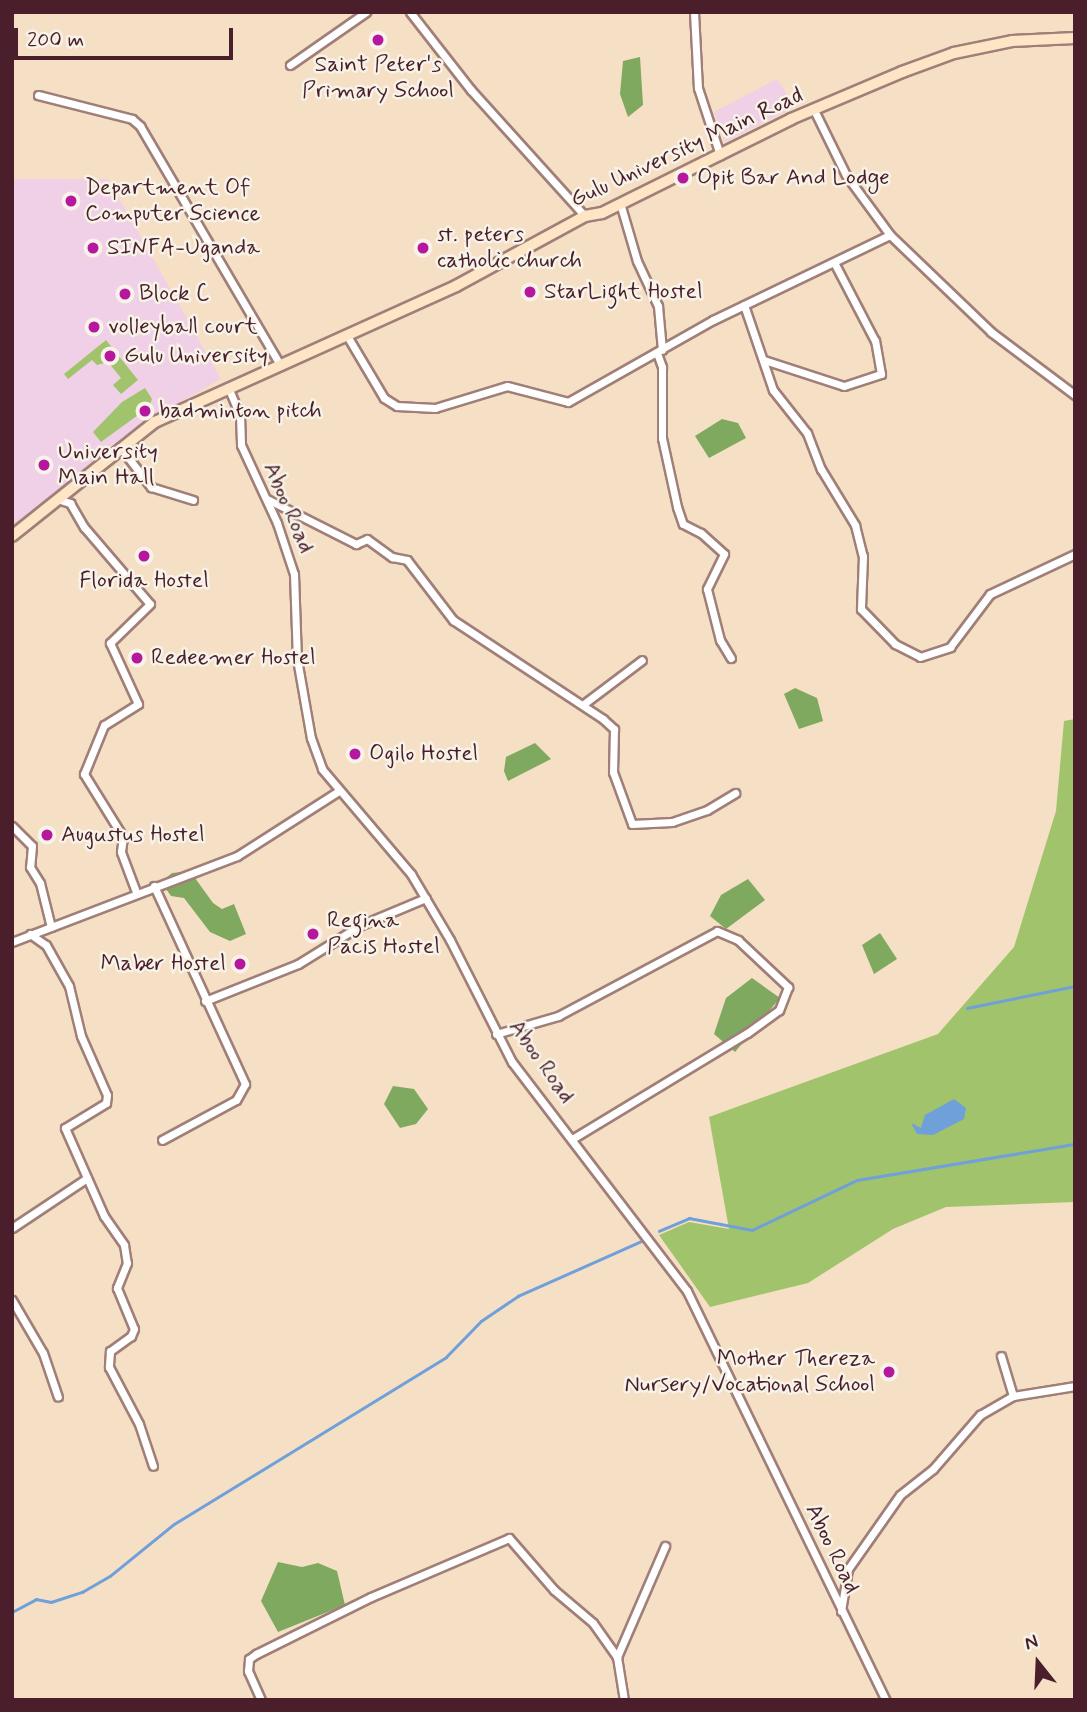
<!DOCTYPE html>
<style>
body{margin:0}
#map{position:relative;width:1087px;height:1712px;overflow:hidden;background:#f5dfc5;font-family:Mynerve,sans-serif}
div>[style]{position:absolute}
.built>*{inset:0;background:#efd0e6}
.green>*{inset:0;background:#a1c36c}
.forest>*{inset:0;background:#80a960}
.water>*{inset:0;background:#6fa0da}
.stream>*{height:2.5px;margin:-1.25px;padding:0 1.25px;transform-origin:1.25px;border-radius:1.25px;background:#6fa0da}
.roads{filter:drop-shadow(2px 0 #a07f78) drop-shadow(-2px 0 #a07f78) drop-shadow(0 2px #a07f78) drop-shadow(0 -2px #a07f78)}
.street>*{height:7px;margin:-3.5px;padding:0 3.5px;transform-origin:3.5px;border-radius:3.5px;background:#fff}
.secondary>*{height:10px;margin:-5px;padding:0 5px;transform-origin:5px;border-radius:5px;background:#fde5c5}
.dots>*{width:19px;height:19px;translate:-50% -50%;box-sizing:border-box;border:4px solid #f7f3e8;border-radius:50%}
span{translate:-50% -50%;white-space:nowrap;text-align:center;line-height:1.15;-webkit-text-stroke:5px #f7f3e8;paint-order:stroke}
.poi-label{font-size:23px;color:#4a1f2b}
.left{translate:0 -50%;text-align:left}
.right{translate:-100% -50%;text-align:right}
.street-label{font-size:23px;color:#4a1f2b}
.frame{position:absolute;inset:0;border:14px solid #4a1f2b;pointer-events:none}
.north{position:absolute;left:1003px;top:1628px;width:70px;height:70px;-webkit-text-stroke:5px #f7f3e8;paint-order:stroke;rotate:342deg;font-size:19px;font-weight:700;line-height:28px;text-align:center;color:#4a1f2b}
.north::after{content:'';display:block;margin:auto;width:24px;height:32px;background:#4a1f2b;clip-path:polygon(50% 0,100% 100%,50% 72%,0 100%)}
.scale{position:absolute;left:14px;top:28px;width:219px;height:32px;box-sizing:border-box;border:4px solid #4a1f2b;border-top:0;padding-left:9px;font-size:21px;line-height:24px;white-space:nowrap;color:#4a1f2b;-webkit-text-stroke:5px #f7f3e8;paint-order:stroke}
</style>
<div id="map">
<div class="built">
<i style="clip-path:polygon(777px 79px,795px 107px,725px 142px,714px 112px)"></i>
<i style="clip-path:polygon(12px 179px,108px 179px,221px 379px,148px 420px,113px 446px,103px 446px,94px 453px,93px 464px,12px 532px)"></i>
</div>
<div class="green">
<i style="clip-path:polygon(106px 340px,138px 380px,121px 394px,113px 385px,121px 378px,108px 362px,97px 365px,92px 360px,68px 379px,64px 374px)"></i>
<i style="clip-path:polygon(145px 388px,152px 399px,149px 407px,101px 442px,93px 432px,122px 402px)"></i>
<i style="clip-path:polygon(1075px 719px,1075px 1202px,946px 1207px,893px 1229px,808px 1283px,710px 1307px,659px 1235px,689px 1222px,729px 1229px,709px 1117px,938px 1034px,1014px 947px,1056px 811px,1064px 721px)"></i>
</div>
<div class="forest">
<i style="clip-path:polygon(640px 57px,643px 105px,628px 117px,620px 94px,623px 61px)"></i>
<i style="clip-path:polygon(722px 419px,738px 423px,746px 438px,709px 458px,695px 436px)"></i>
<i style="clip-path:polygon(795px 688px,817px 698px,823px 721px,799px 729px,784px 694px)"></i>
<i style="clip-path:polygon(535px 743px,551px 759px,508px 781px,504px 771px,506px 757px)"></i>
<i style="clip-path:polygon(190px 871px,213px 903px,222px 909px,234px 904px,246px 934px,230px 941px,210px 932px,184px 898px,171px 896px,161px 882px,172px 873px)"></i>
<i style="clip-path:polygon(748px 879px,765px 900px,726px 929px,710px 916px,721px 895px)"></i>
<i style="clip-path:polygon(880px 933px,897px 959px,874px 974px,862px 945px)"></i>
<i style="clip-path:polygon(752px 978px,780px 998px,735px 1052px,714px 1034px,726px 998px)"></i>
<i style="clip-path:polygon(393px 1086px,414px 1089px,428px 1109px,416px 1124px,400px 1128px,384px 1104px)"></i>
<i style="clip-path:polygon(278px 1562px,302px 1567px,318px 1563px,337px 1571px,345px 1605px,278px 1632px,261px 1601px)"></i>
</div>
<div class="water">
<i style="clip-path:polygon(954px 1099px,966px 1108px,964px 1119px,933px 1135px,917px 1134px,911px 1123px,921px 1128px,925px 1115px)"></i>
</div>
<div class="stream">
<i style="left:967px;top:1008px;width:110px;rotate:-11.5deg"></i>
<i style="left:659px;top:1231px;width:33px;rotate:-23deg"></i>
<i style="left:689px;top:1218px;width:64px;rotate:10.8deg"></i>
<i style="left:752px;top:1230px;width:116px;rotate:-25.5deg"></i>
<i style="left:857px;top:1180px;width:221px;rotate:-9.4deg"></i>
<i style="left:12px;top:1612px;width:27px;rotate:-28deg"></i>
<i style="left:36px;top:1599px;width:15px;rotate:11deg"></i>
<i style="left:51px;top:1602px;width:33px;rotate:-18deg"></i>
<i style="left:82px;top:1592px;width:32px;rotate:-30deg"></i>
<i style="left:110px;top:1576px;width:82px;rotate:-39.1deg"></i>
<i style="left:174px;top:1524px;width:319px;rotate:-31.5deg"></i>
<i style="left:446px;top:1357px;width:50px;rotate:-45.8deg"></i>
<i style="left:481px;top:1321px;width:45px;rotate:-34deg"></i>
<i style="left:518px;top:1296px;width:138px;rotate:-24deg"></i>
</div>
<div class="roads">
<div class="street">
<i style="left:410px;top:12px;width:99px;rotate:52deg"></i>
<i style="left:471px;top:90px;width:170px;rotate:47.9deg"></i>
<i style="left:694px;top:12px;width:76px;rotate:87deg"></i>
<i style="left:698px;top:88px;width:71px;rotate:71.8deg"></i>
<i style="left:290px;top:65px;width:93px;rotate:-34.9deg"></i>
<i style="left:38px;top:95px;width:97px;rotate:14.3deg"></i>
<i style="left:132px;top:119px;width:11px;rotate:41deg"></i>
<i style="left:140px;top:126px;width:275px;rotate:59.6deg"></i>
<i style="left:814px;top:110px;width:72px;rotate:63.8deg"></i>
<i style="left:846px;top:175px;width:74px;rotate:53.7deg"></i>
<i style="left:890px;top:235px;width:140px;rotate:43.8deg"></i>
<i style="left:991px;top:332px;width:105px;rotate:36.9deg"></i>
<i style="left:620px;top:203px;width:60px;rotate:73.7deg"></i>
<i style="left:637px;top:261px;width:50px;rotate:65deg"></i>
<i style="left:658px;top:306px;width:44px;rotate:84.8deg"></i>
<i style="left:744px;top:305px;width:90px;rotate:71.2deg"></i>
<i style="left:773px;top:390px;width:55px;rotate:51.7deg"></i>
<i style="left:807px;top:433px;width:39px;rotate:69deg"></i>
<i style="left:821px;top:469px;width:66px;rotate:58.7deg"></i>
<i style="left:855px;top:525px;width:32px;rotate:76deg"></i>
<i style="left:863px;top:556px;width:53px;rotate:92.2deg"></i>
<i style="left:861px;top:609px;width:49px;rotate:45.8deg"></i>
<i style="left:895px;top:644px;width:28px;rotate:27deg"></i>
<i style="left:920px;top:657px;width:32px;rotate:-18deg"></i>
<i style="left:950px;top:647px;width:66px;rotate:-53deg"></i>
<i style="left:990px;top:594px;width:94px;rotate:-25.2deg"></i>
<i style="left:346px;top:334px;width:74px;rotate:59.3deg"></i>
<i style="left:384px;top:398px;width:15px;rotate:32deg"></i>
<i style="left:397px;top:406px;width:38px;rotate:3deg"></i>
<i style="left:435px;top:408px;width:75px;rotate:-17deg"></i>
<i style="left:507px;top:386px;width:63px;rotate:14.7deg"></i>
<i style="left:568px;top:402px;width:167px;rotate:-29.5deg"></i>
<i style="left:713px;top:320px;width:196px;rotate:-25.7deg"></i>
<i style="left:657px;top:353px;width:15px;rotate:70deg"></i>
<i style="left:662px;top:367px;width:71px;rotate:90deg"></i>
<i style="left:662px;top:438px;width:71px;rotate:77.7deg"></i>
<i style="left:677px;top:507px;width:18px;rotate:71deg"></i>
<i style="left:683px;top:524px;width:20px;rotate:27deg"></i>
<i style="left:701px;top:533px;width:31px;rotate:42deg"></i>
<i style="left:724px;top:554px;width:39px;rotate:116deg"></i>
<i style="left:707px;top:589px;width:53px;rotate:75.7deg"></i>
<i style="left:720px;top:640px;width:21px;rotate:59deg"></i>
<i style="left:764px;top:360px;width:84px;rotate:18deg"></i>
<i style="left:844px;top:386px;width:39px;rotate:-18deg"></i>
<i style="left:881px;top:374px;width:34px;rotate:-100deg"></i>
<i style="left:875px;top:341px;width:87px;rotate:-117.5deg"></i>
<i style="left:228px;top:387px;width:30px;rotate:67deg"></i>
<i style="left:240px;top:415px;width:30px;rotate:88deg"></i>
<i style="left:241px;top:445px;width:86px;rotate:65.2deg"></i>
<i style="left:277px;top:523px;width:54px;rotate:71.6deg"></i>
<i style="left:294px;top:574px;width:85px;rotate:88deg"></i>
<i style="left:297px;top:659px;width:80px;rotate:80deg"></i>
<i style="left:311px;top:738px;width:33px;rotate:70deg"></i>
<i style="left:322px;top:769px;width:138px;rotate:49.7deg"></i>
<i style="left:411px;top:874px;width:77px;rotate:59.4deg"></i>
<i style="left:450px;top:940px;width:137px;rotate:63.1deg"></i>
<i style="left:512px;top:1062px;width:288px;rotate:52.6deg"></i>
<i style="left:687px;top:1291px;width:455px;rotate:64.1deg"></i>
<i style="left:120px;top:447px;width:51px;rotate:52.2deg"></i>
<i style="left:151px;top:487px;width:44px;rotate:17.2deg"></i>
<i style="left:57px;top:499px;width:14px;rotate:17deg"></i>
<i style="left:70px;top:503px;width:28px;rotate:60deg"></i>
<i style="left:84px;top:527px;width:101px;rotate:49.4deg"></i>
<i style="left:150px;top:604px;width:56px;rotate:135.7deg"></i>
<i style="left:110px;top:643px;width:67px;rotate:65.3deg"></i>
<i style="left:138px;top:704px;width:40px;rotate:148deg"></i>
<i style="left:104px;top:725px;width:53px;rotate:112.2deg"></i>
<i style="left:84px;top:774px;width:74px;rotate:58.2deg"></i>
<i style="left:123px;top:837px;width:15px;rotate:98deg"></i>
<i style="left:121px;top:852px;width:43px;rotate:69.4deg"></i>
<i style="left:267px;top:499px;width:100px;rotate:26.8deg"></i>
<i style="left:356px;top:544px;width:12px;rotate:-24deg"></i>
<i style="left:367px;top:539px;width:31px;rotate:36deg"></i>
<i style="left:392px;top:557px;width:15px;rotate:11deg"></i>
<i style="left:407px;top:560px;width:76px;rotate:52.5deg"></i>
<i style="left:453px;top:620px;width:180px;rotate:33.4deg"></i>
<i style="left:603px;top:719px;width:15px;rotate:42deg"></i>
<i style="left:614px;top:729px;width:43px;rotate:91.3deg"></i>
<i style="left:613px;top:772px;width:55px;rotate:69.9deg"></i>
<i style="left:632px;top:824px;width:40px;rotate:-2.9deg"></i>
<i style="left:672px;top:822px;width:37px;rotate:-19deg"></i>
<i style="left:707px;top:810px;width:33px;rotate:-31deg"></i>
<i style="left:585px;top:703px;width:71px;rotate:-37deg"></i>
<i style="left:12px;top:826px;width:28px;rotate:45deg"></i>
<i style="left:32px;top:846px;width:21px;rotate:95deg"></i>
<i style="left:30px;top:867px;width:19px;rotate:58deg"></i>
<i style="left:40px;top:883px;width:45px;rotate:76deg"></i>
<i style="left:51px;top:927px;width:42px;rotate:159deg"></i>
<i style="left:154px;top:886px;width:218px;rotate:65.3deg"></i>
<i style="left:245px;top:1084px;width:18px;rotate:119deg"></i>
<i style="left:236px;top:1100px;width:84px;rotate:151.6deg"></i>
<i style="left:51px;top:927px;width:199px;rotate:-20.9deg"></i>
<i style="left:237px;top:856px;width:119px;rotate:-32.6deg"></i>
<i style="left:30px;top:934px;width:19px;rotate:35deg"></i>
<i style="left:46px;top:945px;width:47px;rotate:60.7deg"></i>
<i style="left:69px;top:986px;width:51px;rotate:76.5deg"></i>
<i style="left:81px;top:1036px;width:64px;rotate:66.2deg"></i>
<i style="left:107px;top:1095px;width:8px;rotate:97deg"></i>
<i style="left:106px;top:1103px;width:48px;rotate:148.6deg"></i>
<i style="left:65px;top:1128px;width:96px;rotate:66.1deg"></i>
<i style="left:104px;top:1216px;width:35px;rotate:55deg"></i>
<i style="left:124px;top:1245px;width:18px;rotate:81deg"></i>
<i style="left:127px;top:1263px;width:27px;rotate:112deg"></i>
<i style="left:117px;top:1288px;width:44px;rotate:67.5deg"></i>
<i style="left:134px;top:1329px;width:8px;rotate:113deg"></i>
<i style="left:131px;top:1336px;width:26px;rotate:144deg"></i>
<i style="left:110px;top:1351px;width:16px;rotate:94deg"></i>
<i style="left:109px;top:1367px;width:64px;rotate:62.2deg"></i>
<i style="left:139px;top:1424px;width:44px;rotate:71.6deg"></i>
<i style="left:205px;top:1001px;width:100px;rotate:-21.7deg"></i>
<i style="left:298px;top:964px;width:74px;rotate:-31.8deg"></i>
<i style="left:361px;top:925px;width:70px;rotate:-22.6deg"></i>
<i style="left:496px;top:1034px;width:65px;rotate:-16.2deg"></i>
<i style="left:558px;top:1016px;width:180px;rotate:-28.1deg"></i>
<i style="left:717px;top:931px;width:23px;rotate:23deg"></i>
<i style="left:738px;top:940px;width:69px;rotate:43.2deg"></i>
<i style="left:788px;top:987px;width:25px;rotate:111deg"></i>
<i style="left:779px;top:1010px;width:39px;rotate:144deg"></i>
<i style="left:747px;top:1033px;width:205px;rotate:148.8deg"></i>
<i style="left:12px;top:1228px;width:90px;rotate:-33.7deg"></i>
<i style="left:12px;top:1300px;width:61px;rotate:59.7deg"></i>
<i style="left:43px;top:1353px;width:46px;rotate:71.2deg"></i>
<i style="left:1001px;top:1356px;width:42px;rotate:73.3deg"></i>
<i style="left:841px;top:1611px;width:43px;rotate:-80.5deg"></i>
<i style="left:848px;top:1569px;width:90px;rotate:-54.9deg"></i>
<i style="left:900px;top:1495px;width:42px;rotate:-38.2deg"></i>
<i style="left:933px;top:1469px;width:72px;rotate:-49deg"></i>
<i style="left:980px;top:1415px;width:38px;rotate:-30deg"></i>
<i style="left:1013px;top:1396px;width:63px;rotate:-9.2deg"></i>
<i style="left:617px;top:1657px;width:121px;rotate:-66.6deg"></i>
<i style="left:261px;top:1700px;width:32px;rotate:-114deg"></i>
<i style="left:248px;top:1671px;width:12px;rotate:-85deg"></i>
<i style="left:249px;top:1659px;width:9px;rotate:-36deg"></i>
<i style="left:256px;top:1654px;width:128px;rotate:-26.4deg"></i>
<i style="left:371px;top:1597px;width:150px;rotate:-23.1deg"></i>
<i style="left:509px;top:1538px;width:69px;rotate:49.1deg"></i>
<i style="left:554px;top:1590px;width:51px;rotate:40.2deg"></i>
<i style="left:593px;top:1623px;width:42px;rotate:54.8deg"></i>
<i style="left:617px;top:1657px;width:44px;rotate:80.8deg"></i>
</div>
<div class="secondary">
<i style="left:12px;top:536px;width:183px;rotate:-38.6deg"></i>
<i style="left:155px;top:422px;width:330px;rotate:-24.3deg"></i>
<i style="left:456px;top:286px;width:147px;rotate:-28.5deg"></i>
<i style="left:585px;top:216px;width:17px;rotate:-10deg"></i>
<i style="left:602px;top:213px;width:211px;rotate:-26.4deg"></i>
<i style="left:791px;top:119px;width:121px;rotate:-22.9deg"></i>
<i style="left:902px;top:72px;width:55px;rotate:-20.1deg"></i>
<i style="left:954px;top:53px;width:59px;rotate:-11.7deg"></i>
<i style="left:1012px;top:41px;width:63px;rotate:-2.7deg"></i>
</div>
</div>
<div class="dots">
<i style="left:378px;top:40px;background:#b5179e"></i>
<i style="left:683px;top:178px;background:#b5179e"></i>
<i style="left:71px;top:201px;background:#b5179e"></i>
<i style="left:93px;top:248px;background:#b5179e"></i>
<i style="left:423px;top:248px;background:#b5179e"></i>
<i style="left:530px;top:292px;background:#b5179e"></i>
<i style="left:125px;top:294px;background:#b5179e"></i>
<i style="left:94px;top:327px;background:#b5179e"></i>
<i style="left:110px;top:356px;background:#b5179e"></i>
<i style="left:145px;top:411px;background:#b5179e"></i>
<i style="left:44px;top:465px;background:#b5179e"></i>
<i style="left:144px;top:556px;background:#b5179e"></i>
<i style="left:137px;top:658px;background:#b5179e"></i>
<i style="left:355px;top:754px;background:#b5179e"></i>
<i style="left:47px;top:835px;background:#b5179e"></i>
<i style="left:313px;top:934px;background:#b5179e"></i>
<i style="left:240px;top:964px;background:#b5179e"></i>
<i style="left:889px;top:1372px;background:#b5179e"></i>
</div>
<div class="poi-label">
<span style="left:378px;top:78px">Saint Peter's<br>Primary School</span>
<span class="left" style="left:697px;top:178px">Opit Bar And Lodge</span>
<span class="left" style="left:85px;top:201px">Department Of<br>Computer Science</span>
<span class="left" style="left:437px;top:248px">st. peters<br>catholic church</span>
<span class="left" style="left:107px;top:248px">SINFA-Uganda</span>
<span class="left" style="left:544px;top:292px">StarLight Hostel</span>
<span class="left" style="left:139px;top:294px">Block C</span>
<span class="left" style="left:108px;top:327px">volleyball court</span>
<span class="left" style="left:124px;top:356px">Gulu University</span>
<span class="left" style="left:159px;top:411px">badminton pitch</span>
<span class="left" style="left:58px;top:465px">University<br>Main Hall</span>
<span style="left:144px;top:581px">Florida Hostel</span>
<span class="left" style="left:151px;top:658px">Redeemer Hostel</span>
<span class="left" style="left:369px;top:754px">Ogilo Hostel</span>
<span class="left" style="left:61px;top:835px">Augustus Hostel</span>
<span class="left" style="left:327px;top:934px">Regina<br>Pacis Hostel</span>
<span class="right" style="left:226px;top:964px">Maber Hostel</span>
<span class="right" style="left:875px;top:1372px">Mother Thereza<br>Nursery/Vocational School</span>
</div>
<div class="street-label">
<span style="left:687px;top:148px;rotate:-25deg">Gulu University Main Road</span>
<span style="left:288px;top:508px;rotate:67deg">Aboo Road</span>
<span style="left:541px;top:1062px;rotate:55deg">Aboo Road</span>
<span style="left:832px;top:1549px;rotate:64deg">Aboo Road</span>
</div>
<div class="frame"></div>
<div class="north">N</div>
<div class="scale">200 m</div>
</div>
